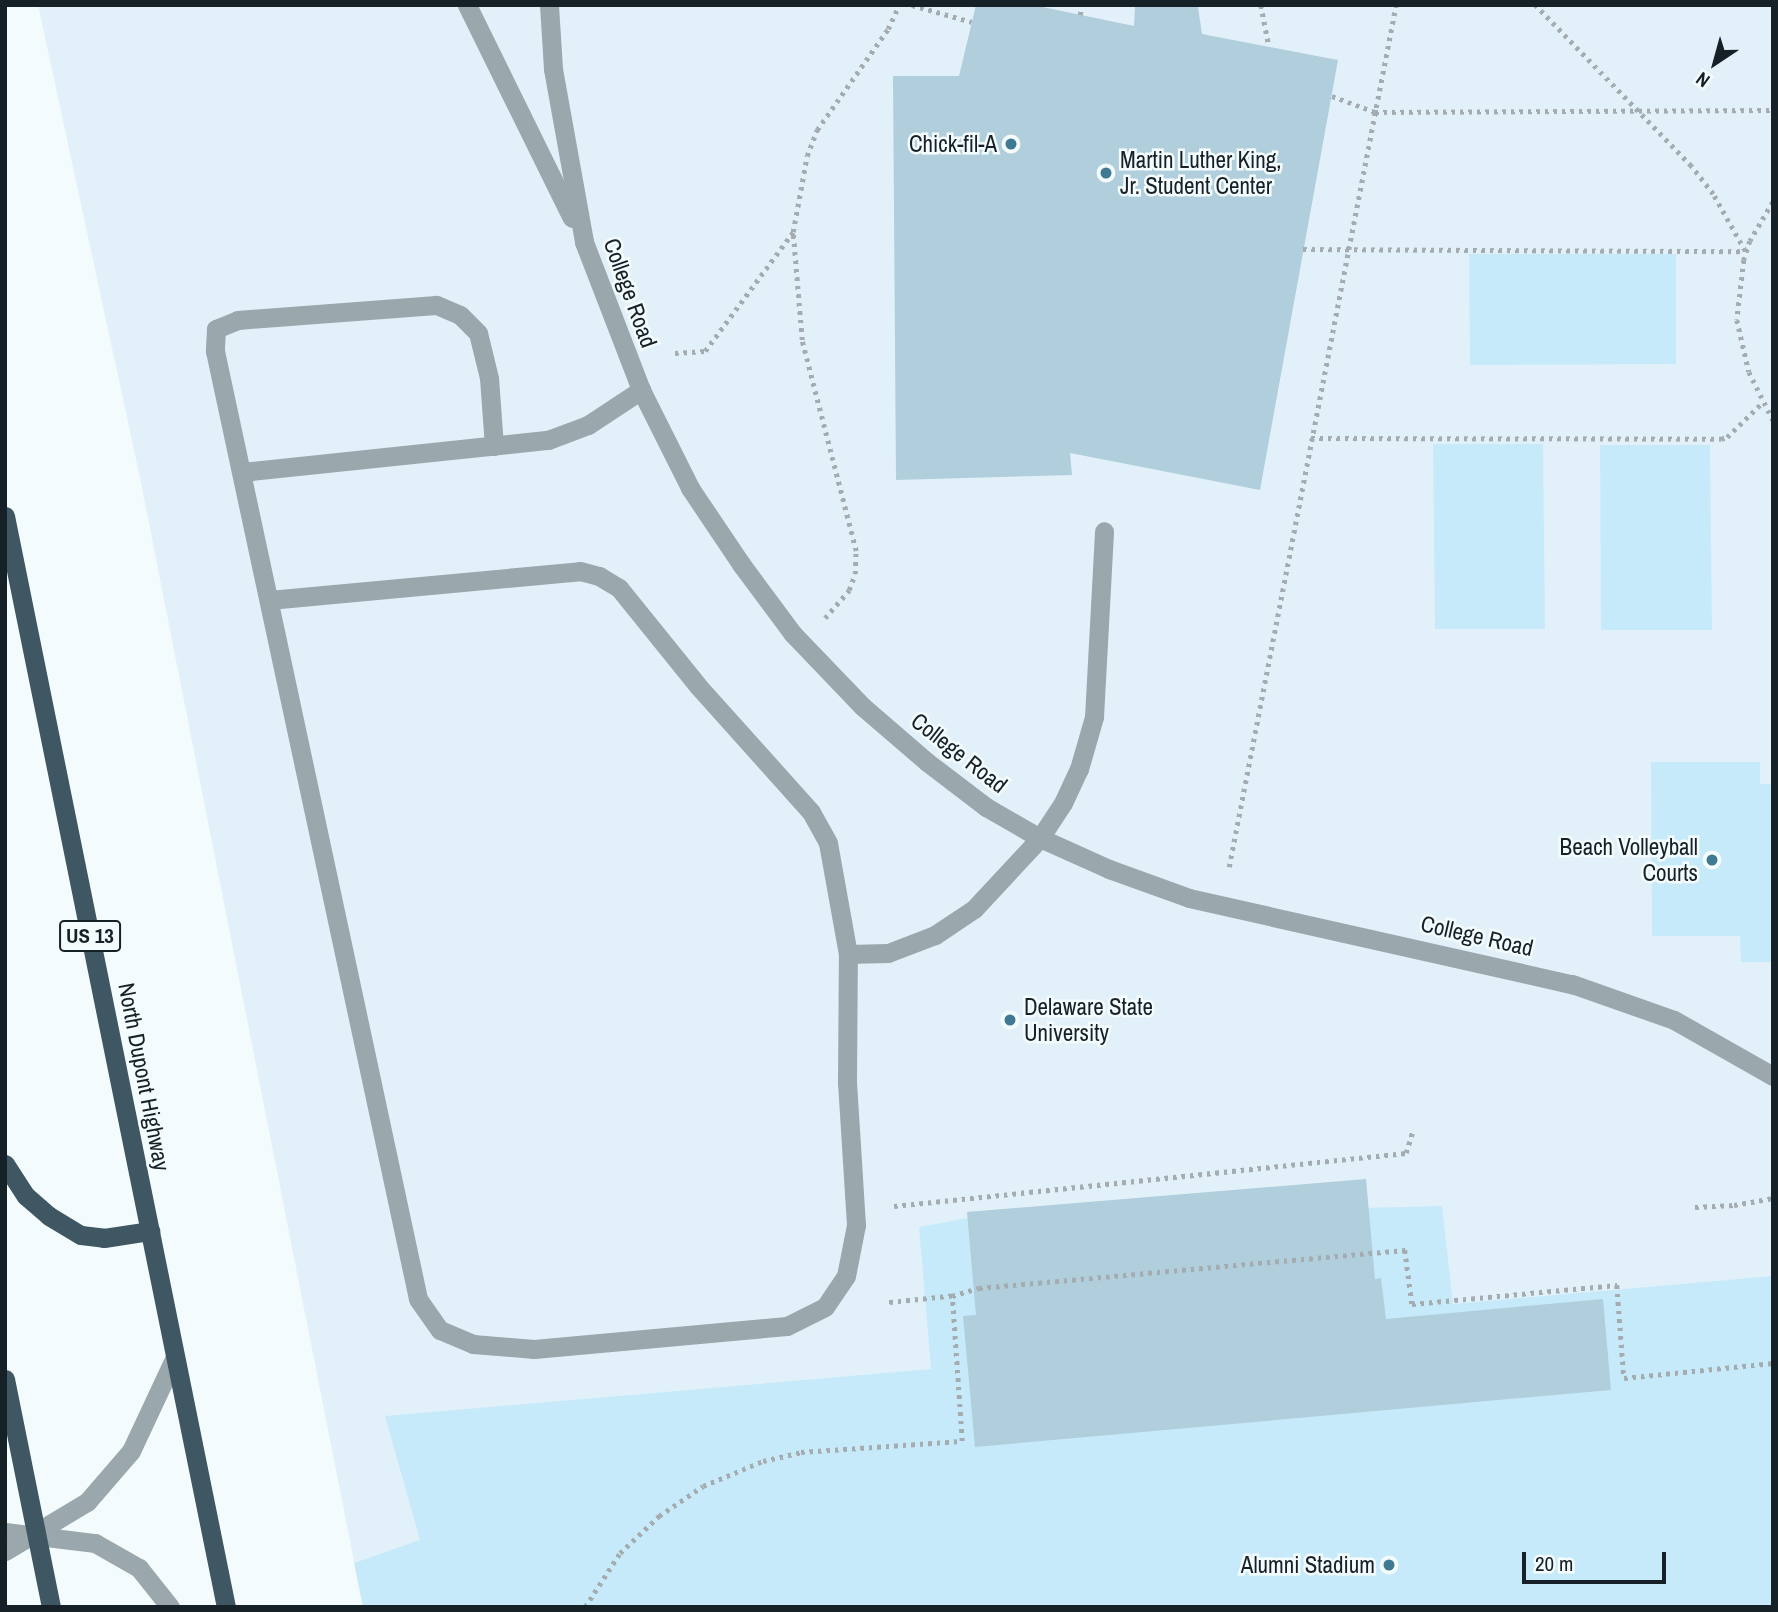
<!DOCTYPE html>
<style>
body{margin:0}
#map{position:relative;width:1778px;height:1612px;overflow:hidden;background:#f4fbfd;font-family:"Archivo Narrow",sans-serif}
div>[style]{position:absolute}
.built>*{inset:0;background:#e2f1f9}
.green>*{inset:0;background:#c7eafa}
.building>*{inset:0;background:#b0cedc}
.path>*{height:4.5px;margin-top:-2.25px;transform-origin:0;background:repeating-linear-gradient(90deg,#a4acb0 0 3.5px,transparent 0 8.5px)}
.service>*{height:19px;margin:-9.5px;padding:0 9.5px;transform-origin:9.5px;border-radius:9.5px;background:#9aa7ad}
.minor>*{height:19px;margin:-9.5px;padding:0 9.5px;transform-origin:9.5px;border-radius:9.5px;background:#9aa7ad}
.trunk>*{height:19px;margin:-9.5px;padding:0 9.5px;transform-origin:9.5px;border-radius:9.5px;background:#3e5762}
.dots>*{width:19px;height:19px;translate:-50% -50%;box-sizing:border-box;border:4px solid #f4fbfd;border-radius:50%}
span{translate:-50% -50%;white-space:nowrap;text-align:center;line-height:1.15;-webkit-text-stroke:5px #f4fbfd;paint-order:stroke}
.shield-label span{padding:2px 5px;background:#f4fbfd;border:2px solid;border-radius:5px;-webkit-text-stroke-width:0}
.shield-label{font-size:21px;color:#162127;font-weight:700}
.poi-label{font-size:23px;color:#162127}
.right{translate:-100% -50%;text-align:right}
.left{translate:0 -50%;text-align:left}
.street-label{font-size:23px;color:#162127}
.frame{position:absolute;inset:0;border:7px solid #162127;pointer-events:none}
.north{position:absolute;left:1680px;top:28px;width:70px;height:70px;-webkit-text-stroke:5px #f4fbfd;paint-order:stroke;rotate:216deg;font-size:19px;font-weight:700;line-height:28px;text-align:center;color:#162127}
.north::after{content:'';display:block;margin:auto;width:24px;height:32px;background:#162127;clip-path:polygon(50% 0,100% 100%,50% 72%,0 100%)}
.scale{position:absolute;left:1522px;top:1552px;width:144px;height:32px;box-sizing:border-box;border:4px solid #162127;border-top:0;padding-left:9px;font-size:21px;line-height:24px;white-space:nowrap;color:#162127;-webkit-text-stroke:5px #f4fbfd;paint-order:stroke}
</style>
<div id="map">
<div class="built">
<i style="clip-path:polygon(38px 5px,1773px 5px,1773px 1607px,363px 1607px,140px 478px)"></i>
</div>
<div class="green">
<i style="clip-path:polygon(1469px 254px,1676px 254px,1676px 364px,1470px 365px)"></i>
<i style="clip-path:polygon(1433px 444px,1543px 444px,1545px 629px,1435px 629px)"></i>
<i style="clip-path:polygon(1600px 445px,1710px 445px,1712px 630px,1601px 630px)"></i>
<i style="clip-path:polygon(1651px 762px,1760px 762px,1760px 784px,1773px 784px,1773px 962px,1741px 962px,1740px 936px,1652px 936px)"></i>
<i style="clip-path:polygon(1442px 1206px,1453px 1304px,1773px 1276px,1773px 1607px,363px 1607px,354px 1563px,420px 1540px,385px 1416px,931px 1369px,919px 1227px,968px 1218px)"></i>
</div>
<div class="building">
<i style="clip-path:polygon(976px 5px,1033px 5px,1134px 26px,1135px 6px,1198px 7px,1202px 34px,1338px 60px,1260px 490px,1070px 453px,1072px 475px,896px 480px,893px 76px,959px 76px)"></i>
<i style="clip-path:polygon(1366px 1179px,1375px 1279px,1381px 1278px,1386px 1319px,1603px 1299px,1611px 1390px,975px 1447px,963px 1316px,976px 1315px,967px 1212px)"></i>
</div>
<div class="path">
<i style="left:912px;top:5px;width:62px;rotate:15.8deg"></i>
<i style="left:1261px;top:5px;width:42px;rotate:79deg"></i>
<i style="left:1080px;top:15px;width:10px;rotate:-79deg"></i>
<i style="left:1332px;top:96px;width:46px;rotate:20.4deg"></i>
<i style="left:1375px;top:112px;width:398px;rotate:-0.3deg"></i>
<i style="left:1773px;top:202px;width:45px;rotate:120.5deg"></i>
<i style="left:1750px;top:241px;width:20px;rotate:108deg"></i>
<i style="left:1744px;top:260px;width:60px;rotate:96.7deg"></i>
<i style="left:1737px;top:320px;width:53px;rotate:77deg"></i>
<i style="left:1749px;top:372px;width:54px;rotate:63.4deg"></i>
<i style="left:1303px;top:249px;width:442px;rotate:0.3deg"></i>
<i style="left:1745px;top:251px;width:65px;rotate:-119.3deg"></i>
<i style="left:1713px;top:194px;width:36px;rotate:-128deg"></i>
<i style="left:1691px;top:166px;width:224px;rotate:-134.1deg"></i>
<i style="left:675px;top:353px;width:30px;rotate:-4deg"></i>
<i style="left:705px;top:351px;width:148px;rotate:-53.5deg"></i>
<i style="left:1311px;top:438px;width:410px;rotate:0.1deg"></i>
<i style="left:1721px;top:439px;width:6px;rotate:-18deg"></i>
<i style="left:1727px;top:437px;width:49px;rotate:-44.2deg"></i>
<i style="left:825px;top:618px;width:37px;rotate:-49deg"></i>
<i style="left:849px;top:590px;width:17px;rotate:-69deg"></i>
<i style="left:855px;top:574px;width:23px;rotate:-88deg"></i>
<i style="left:856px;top:551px;width:218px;rotate:-104.4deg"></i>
<i style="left:802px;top:340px;width:108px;rotate:-94.8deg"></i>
<i style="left:793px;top:232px;width:77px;rotate:-79.6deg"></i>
<i style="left:807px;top:156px;width:28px;rotate:-69deg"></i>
<i style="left:817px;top:130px;width:123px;rotate:-54.9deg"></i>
<i style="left:888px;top:29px;width:26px;rotate:-65deg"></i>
<i style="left:1229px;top:867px;width:878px;rotate:-79.04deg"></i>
<i style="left:894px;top:1206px;width:515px;rotate:-5.91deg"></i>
<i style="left:1406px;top:1153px;width:21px;rotate:-73deg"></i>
<i style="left:1695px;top:1207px;width:39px;rotate:-3deg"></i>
<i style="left:1734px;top:1205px;width:40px;rotate:-10deg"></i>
<i style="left:952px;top:1296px;width:28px;rotate:-17deg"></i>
<i style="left:979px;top:1288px;width:428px;rotate:-5.1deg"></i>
<i style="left:1405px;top:1250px;width:54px;rotate:82.6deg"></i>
<i style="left:1412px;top:1304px;width:206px;rotate:-5.3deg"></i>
<i style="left:1617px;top:1285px;width:93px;rotate:85.7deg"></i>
<i style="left:1624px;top:1378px;width:150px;rotate:-5.7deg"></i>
<i style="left:585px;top:1607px;width:64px;rotate:-57.1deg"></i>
<i style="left:620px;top:1553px;width:54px;rotate:-43.5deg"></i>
<i style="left:659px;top:1516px;width:53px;rotate:-34.3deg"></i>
<i style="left:703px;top:1486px;width:65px;rotate:-22.6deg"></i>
<i style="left:763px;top:1461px;width:39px;rotate:-13deg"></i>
<i style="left:801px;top:1452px;width:161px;rotate:-3.9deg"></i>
<i style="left:962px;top:1441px;width:145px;rotate:-93.9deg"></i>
<i style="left:952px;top:1296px;width:67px;rotate:174deg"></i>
</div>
<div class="service">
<i style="left:494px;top:446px;width:68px;rotate:-94.2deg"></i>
<i style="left:489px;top:378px;width:46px;rotate:-103.7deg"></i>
<i style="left:478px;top:333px;width:25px;rotate:-135deg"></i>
<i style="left:460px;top:315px;width:26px;rotate:-157deg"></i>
<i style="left:436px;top:305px;width:199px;rotate:175.7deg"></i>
<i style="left:238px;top:320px;width:24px;rotate:158deg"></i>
<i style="left:216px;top:329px;width:22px;rotate:93deg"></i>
<i style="left:215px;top:351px;width:969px;rotate:77.91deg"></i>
<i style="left:418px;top:1299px;width:38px;rotate:55deg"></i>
<i style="left:440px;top:1330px;width:36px;rotate:23deg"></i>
<i style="left:473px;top:1344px;width:61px;rotate:4.7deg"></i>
<i style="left:534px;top:1349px;width:254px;rotate:-5.2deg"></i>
<i style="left:787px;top:1326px;width:42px;rotate:-26.6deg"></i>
<i style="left:825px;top:1307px;width:37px;rotate:-56deg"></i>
<i style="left:846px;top:1276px;width:52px;rotate:-78.9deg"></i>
<i style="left:856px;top:1225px;width:142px;rotate:-93.6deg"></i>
<i style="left:847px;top:1083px;width:129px;rotate:-89.6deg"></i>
<i style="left:242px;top:472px;width:308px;rotate:-6deg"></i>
<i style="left:548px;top:440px;width:43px;rotate:-20.6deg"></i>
<i style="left:588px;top:425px;width:64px;rotate:-33.4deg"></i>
<i style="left:269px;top:600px;width:312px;rotate:-5.3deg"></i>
<i style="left:580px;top:571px;width:20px;rotate:15deg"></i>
<i style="left:599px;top:576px;width:23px;rotate:31deg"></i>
<i style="left:619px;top:588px;width:126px;rotate:51.1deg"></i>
<i style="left:698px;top:686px;width:169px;rotate:48.1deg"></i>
<i style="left:811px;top:812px;width:35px;rotate:61deg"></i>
<i style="left:828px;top:843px;width:113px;rotate:79.8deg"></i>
<i style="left:848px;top:954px;width:40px;rotate:-1.4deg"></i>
<i style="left:888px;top:953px;width:50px;rotate:-21deg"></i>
<i style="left:935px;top:935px;width:47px;rotate:-33.7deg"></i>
<i style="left:974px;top:909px;width:97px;rotate:-47.1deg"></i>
<i style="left:1040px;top:838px;width:42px;rotate:-56.7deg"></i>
<i style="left:1063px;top:803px;width:38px;rotate:-65deg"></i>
<i style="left:1079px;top:769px;width:54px;rotate:-73.9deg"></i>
<i style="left:1094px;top:717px;width:186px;rotate:-86.9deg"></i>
</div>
<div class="minor">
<i style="left:467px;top:5px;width:237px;rotate:63.8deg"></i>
<i style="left:549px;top:5px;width:64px;rotate:86.4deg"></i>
<i style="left:553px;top:69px;width:176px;rotate:79.8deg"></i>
<i style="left:584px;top:242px;width:159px;rotate:68.9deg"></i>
<i style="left:641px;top:390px;width:110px;rotate:63.4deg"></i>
<i style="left:690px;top:488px;width:92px;rotate:56.1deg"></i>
<i style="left:741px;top:564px;width:87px;rotate:53.4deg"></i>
<i style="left:793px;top:634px;width:100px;rotate:46.2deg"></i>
<i style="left:862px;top:706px;width:86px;rotate:40.7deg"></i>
<i style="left:927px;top:762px;width:74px;rotate:37.3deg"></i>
<i style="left:986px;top:807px;width:62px;rotate:29.9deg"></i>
<i style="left:1040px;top:838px;width:76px;rotate:24.2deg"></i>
<i style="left:1109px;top:869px;width:85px;rotate:19.9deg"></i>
<i style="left:1189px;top:898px;width:393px;rotate:12.7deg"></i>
<i style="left:1572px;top:984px;width:108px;rotate:19.4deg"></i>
<i style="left:1674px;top:1020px;width:114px;rotate:29.5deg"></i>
<i style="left:5px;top:1532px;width:91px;rotate:7deg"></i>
<i style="left:95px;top:1543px;width:51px;rotate:29.6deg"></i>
<i style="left:139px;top:1568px;width:50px;rotate:51.5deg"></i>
<i style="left:5px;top:1551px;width:96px;rotate:-30.9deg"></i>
<i style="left:87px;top:1502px;width:67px;rotate:-49.2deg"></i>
<i style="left:131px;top:1451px;width:104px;rotate:-64.9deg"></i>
</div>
<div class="trunk">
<i style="left:5px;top:516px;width:1113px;rotate:78.55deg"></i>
<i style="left:5px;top:1164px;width:38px;rotate:57deg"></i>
<i style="left:26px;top:1196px;width:30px;rotate:41deg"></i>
<i style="left:49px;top:1216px;width:37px;rotate:31deg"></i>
<i style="left:81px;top:1235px;width:23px;rotate:7deg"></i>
<i style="left:104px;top:1238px;width:47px;rotate:-8.7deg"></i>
<i style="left:5px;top:1379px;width:233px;rotate:78.6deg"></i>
</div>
<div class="dots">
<i style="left:1011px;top:144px;background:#3f7a92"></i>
<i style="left:1106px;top:173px;background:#3f7a92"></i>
<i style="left:1712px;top:860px;background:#3f7a92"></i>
<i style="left:1010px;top:1020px;background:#3f7a92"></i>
<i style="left:1389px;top:1565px;background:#3f7a92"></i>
</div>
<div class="shield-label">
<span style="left:90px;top:936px">US 13</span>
</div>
<div class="poi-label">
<span class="right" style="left:997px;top:144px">Chick-fil-A</span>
<span class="left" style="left:1120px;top:173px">Martin Luther King,<br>Jr. Student Center</span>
<span class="right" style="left:1698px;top:860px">Beach Volleyball<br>Courts</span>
<span class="left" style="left:1024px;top:1020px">Delaware State<br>University</span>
<span class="right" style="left:1375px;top:1565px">Alumni Stadium</span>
</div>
<div class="street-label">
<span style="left:630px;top:293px;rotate:70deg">College Road</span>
<span style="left:959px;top:753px;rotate:38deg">College Road</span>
<span style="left:1477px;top:936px;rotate:13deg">College Road</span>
<span style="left:144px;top:1077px;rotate:79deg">North Dupont Highway</span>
</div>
<div class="frame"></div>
<div class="north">N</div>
<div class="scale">20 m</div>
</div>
